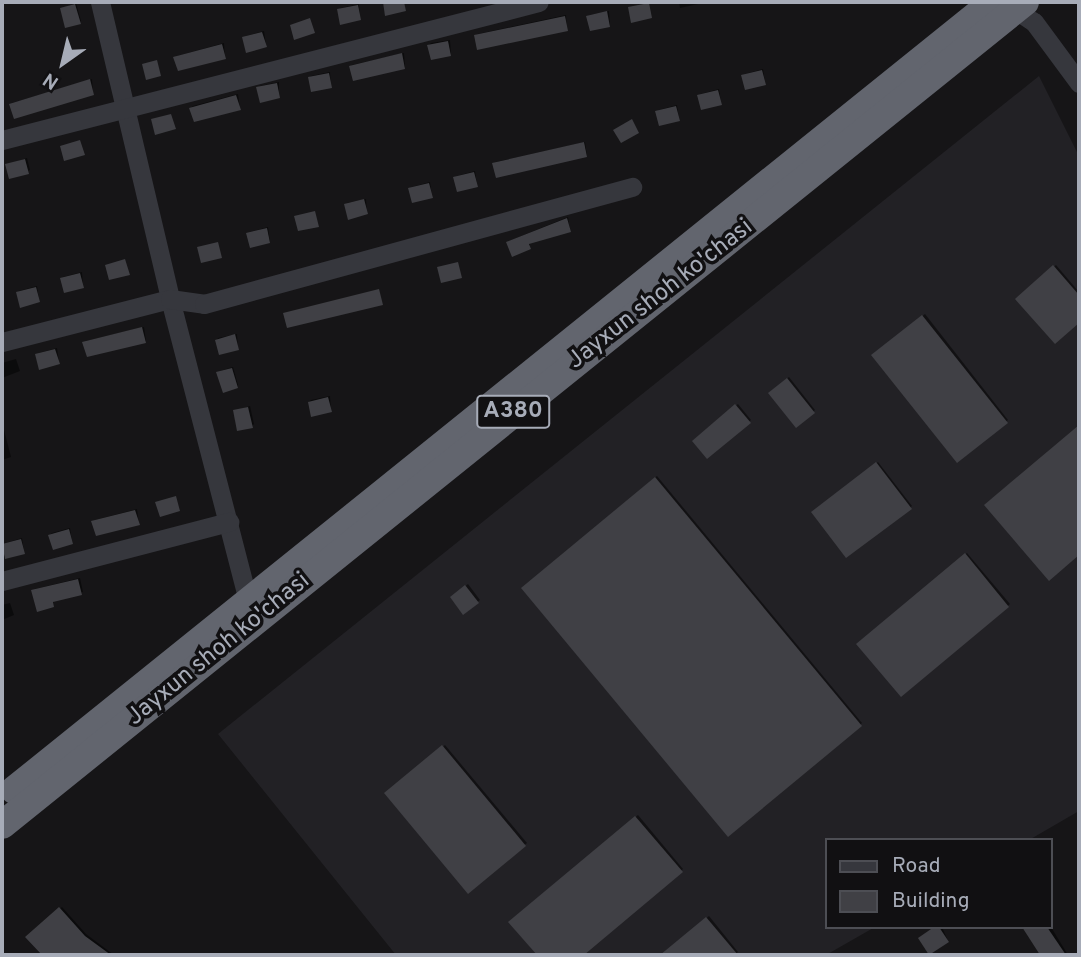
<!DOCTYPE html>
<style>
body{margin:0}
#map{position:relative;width:1081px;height:957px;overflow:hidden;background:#161517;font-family:Overpass,sans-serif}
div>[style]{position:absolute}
.built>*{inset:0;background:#222125}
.shadow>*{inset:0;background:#0007}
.building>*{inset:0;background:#404045}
.minor>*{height:19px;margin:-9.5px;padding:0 9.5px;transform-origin:9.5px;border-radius:9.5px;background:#36373d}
.highway>*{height:28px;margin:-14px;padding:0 14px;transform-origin:14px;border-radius:14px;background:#62656e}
span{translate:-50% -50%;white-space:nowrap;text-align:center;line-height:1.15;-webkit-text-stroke:7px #111012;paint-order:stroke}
.shield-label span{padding:2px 5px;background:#111012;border:2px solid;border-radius:5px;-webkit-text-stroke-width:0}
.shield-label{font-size:23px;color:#a7acb8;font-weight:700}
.street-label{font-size:24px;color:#a7acb8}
.frame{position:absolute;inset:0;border:4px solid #a7acb8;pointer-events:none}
.legend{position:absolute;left:825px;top:838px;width:228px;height:91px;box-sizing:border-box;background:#111012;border:2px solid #4d4e54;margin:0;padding:9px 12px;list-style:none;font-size:21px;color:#a7acb8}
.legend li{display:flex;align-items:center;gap:14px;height:35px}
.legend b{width:35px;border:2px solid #4d4e54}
.north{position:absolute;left:28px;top:28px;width:70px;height:70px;-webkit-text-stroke:5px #111012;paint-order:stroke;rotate:214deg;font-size:19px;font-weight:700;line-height:28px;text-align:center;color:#a7acb8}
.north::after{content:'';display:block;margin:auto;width:24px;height:32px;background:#a7acb8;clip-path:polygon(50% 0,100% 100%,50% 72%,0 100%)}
</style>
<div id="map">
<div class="built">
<i style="clip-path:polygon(1039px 76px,1079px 156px,1079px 811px,1029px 840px,827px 840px,827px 927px,875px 927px,826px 955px,396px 955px,218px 734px)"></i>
</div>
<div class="shadow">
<i style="clip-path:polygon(679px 2px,707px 2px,680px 8px)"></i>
<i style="clip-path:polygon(76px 3px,81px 21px,80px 23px,62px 9px)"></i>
<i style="clip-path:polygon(359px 4px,360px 19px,339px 10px,341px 8px)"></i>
<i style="clip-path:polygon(609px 11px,610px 25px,588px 16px,590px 15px)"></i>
<i style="clip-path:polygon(566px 15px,567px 30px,476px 35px,478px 34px)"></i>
<i style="clip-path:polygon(264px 31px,266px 45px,246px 36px)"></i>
<i style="clip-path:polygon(450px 40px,451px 54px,429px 45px,431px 43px)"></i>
<i style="clip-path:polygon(224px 43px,225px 58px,177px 56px)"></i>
<i style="clip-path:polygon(404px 53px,405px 67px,351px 66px,352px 65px)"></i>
<i style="clip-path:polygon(763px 69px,765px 83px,743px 75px,745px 74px)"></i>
<i style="clip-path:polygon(330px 72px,331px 87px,310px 77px,311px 76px)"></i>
<i style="clip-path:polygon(92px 79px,93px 93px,11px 104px,12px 103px)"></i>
<i style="clip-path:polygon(279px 82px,279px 97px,258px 88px,260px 86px)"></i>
<i style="clip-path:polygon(719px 89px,721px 104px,699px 95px,701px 94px)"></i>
<i style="clip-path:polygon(238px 94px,240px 108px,191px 108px,193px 106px)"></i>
<i style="clip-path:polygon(677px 105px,679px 120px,657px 112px,659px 110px)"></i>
<i style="clip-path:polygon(585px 142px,587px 156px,494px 163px,496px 162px)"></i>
<i style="clip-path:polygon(27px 158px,30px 170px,10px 177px,7px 165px)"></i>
<i style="clip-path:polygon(475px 171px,477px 185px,455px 177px,457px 176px)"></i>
<i style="clip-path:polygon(430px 182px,432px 197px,410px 188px,412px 187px)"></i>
<i style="clip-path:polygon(366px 199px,367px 213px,346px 205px,347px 203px)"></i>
<i style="clip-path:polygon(568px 217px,570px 231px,530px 242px,530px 247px,513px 254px,509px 241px)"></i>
<i style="clip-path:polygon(268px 227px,270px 242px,248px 234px,250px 232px)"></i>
<i style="clip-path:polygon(1056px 265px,1079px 292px,1079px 320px,1055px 341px,1017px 299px)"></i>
<i style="clip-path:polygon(82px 272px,83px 286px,61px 279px,63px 277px)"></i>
<i style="clip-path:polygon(37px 286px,39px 300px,18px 293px,19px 291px)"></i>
<i style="clip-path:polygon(925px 314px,1008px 420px,957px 461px,874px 355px)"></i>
<i style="clip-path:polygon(144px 327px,146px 341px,88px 355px,86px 341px)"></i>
<i style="clip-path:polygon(237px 334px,238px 348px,217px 340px,218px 338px)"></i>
<i style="clip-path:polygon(57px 348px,59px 362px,39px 353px)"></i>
<i style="clip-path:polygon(16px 359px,20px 371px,2px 378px,2px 363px)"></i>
<i style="clip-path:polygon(233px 367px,238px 385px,237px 387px,220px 371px)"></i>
<i style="clip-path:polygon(789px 377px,815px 410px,796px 425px,770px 393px)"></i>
<i style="clip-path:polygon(330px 396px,331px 410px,309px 402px,311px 400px)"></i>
<i style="clip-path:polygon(738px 404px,751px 420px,708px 457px,694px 441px)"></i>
<i style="clip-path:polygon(250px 406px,254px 424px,252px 426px,235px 411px)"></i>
<i style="clip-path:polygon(2px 422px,11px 457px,2px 460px)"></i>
<i style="clip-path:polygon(1079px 427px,1079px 553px,1049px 579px,987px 505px)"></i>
<i style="clip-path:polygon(878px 462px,912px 506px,847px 556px,813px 512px)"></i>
<i style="clip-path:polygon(657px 476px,862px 723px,728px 834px,523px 588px)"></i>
<i style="clip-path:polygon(137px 509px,139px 524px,93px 521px,95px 520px)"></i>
<i style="clip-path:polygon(70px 528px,72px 542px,50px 535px,52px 533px)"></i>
<i style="clip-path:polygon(22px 538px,24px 552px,2px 558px,2px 544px)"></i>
<i style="clip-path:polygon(967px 553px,1010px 604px,901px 695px,859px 644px)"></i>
<i style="clip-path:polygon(80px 578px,83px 592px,54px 600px,53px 606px,35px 589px)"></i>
<i style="clip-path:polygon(468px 584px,480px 600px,464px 612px,452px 597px)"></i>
<i style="clip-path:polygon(10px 603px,14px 615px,2px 620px,2px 605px)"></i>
<i style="clip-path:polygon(445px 745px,527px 843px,468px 891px,387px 794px)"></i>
<i style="clip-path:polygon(638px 815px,683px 869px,581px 955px,539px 955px,511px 922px)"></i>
<i style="clip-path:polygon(62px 907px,86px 934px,114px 955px,44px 955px,28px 937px)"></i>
<i style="clip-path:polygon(709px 916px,738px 952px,734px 955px,662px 955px)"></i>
<i style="clip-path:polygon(936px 927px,942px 927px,948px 941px)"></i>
<i style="clip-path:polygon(1022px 927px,1051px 927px,1068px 955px,1040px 955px)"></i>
</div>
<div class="building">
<i style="clip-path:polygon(383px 2px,404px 2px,406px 11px,385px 16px)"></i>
<i style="clip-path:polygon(649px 3px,652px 18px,631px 23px,628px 7px)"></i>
<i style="clip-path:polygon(75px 4px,81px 24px,65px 28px,60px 8px)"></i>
<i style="clip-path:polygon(358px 5px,361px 20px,340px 25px,337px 9px)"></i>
<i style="clip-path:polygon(607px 11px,610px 27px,590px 31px,586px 16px)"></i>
<i style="clip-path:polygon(565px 16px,568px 31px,477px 50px,474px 35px)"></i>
<i style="clip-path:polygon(310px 18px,315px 33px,294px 40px,290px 25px)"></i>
<i style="clip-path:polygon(262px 32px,267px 47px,246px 53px,242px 37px)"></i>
<i style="clip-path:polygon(448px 41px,451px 56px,431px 60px,427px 45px)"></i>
<i style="clip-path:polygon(222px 44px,226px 59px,178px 71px,173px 57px)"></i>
<i style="clip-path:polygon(402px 53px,405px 69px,353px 81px,349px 66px)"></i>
<i style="clip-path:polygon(157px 60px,161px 76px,146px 80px,142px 64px)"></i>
<i style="clip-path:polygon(762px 70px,766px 85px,745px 90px,741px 75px)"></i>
<i style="clip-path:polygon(329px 73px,332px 88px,311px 92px,308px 77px)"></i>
<i style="clip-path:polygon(90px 79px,94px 95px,14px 119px,9px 104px)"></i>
<i style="clip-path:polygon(277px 83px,280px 98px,260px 103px,256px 87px)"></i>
<i style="clip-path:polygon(718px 90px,722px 105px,701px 110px,697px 95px)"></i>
<i style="clip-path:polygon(236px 95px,241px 110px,194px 122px,189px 108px)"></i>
<i style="clip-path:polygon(676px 106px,680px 121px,659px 126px,655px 111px)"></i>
<i style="clip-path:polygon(171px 114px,176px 129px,155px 135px,151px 119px)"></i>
<i style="clip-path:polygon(632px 119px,639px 133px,621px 143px,613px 130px)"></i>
<i style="clip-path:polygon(80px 140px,85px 155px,64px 161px,60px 146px)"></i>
<i style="clip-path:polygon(584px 142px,587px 157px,496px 178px,492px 163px)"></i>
<i style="clip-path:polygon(25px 159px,29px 174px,9px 179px,5px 164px)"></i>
<i style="clip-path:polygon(474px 172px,478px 187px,457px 192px,453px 177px)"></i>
<i style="clip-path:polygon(429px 183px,433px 198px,412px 203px,408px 188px)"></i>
<i style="clip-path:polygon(364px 199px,368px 214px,348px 220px,344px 204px)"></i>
<i style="clip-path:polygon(315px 211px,319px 227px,298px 231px,294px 216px)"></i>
<i style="clip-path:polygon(567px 218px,571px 232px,529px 244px,531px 249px,512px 257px,506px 242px)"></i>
<i style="clip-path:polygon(267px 228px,270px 243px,250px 248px,246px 233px)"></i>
<i style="clip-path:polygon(218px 242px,222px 258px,201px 263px,197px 247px)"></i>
<i style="clip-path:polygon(125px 259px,130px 275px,109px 280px,105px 265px)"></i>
<i style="clip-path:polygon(458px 262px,462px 278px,441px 283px,437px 267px)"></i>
<i style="clip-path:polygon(1053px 265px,1079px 295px,1079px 323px,1055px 344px,1015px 299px)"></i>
<i style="clip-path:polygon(80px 273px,84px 288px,64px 293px,60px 278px)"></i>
<i style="clip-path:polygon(36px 287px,40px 302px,20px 308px,16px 292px)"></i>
<i style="clip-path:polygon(379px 289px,383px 305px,287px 328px,283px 313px)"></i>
<i style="clip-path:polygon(922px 315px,1008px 423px,957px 463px,871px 355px)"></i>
<i style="clip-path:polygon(142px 327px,146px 343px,87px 357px,82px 342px)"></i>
<i style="clip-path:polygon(235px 334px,239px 350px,219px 355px,215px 340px)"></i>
<i style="clip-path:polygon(55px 349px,60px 364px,39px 370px,35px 354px)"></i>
<i style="clip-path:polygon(232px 368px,238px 388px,223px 393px,216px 372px)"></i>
<i style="clip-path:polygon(787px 378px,815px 413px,796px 428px,768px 393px)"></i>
<i style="clip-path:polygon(328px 397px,332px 412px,311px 417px,308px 402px)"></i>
<i style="clip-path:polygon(735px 404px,751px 423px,707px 459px,692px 441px)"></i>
<i style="clip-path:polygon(248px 407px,253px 428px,237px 431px,233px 410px)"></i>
<i style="clip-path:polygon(1079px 425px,1079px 555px,1049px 581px,984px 505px)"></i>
<i style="clip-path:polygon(876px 462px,912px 509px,846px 558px,811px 512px)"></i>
<i style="clip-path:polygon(655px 477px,862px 726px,728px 837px,521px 588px)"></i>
<i style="clip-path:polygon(176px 496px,180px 511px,160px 517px,155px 502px)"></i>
<i style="clip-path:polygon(135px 510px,140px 525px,96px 536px,91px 521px)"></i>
<i style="clip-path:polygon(69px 529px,73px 544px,53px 550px,48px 535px)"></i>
<i style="clip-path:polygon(21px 539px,25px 554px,5px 559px,2px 544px)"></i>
<i style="clip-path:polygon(965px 553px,1009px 607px,901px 697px,856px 644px)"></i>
<i style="clip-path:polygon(78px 579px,82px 595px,53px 602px,54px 607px,37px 612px,31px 590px)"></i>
<i style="clip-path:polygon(465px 585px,479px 603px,463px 615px,450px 597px)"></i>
<i style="clip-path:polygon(442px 745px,526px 846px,468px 894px,384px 793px)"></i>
<i style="clip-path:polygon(635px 816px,683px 872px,584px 955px,537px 955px,508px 922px)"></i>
<i style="clip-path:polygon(59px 907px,85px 936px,111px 955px,42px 955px,25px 937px)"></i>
<i style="clip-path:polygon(706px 917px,738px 955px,660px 955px)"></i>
<i style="clip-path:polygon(934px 927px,939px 927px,949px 942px,929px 955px,918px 938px)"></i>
<i style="clip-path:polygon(1022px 927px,1047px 927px,1066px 955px,1040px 955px)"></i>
</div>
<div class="minor">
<i style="left:100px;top:2px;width:305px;rotate:76.7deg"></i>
<i style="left:170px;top:299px;width:311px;rotate:75.5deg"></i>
<i style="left:1007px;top:4px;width:32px;rotate:34deg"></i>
<i style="left:1034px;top:22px;width:76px;rotate:53.6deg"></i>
<i style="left:2px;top:140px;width:554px;rotate:-14.41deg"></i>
<i style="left:2px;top:342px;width:173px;rotate:-14.4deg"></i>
<i style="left:170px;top:299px;width:34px;rotate:8deg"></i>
<i style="left:204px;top:304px;width:444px;rotate:-15.3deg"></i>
<i style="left:2px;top:581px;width:235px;rotate:-14.6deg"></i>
</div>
<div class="highway">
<i style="left:14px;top:790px;width:1257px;rotate:-38.83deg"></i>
<i style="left:2px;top:825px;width:1313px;rotate:-38.82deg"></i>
</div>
<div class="shield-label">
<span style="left:513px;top:412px">A380</span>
</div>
<div class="street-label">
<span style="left:661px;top:295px;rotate:-38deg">Jayxun shoh ko'chasi</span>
<span style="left:219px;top:650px;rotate:-39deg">Jayxun shoh ko'chasi</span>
</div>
<div class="frame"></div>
<ul class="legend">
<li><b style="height:9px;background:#36373d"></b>Road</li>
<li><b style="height:19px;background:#404045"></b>Building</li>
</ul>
<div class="north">N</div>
</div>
